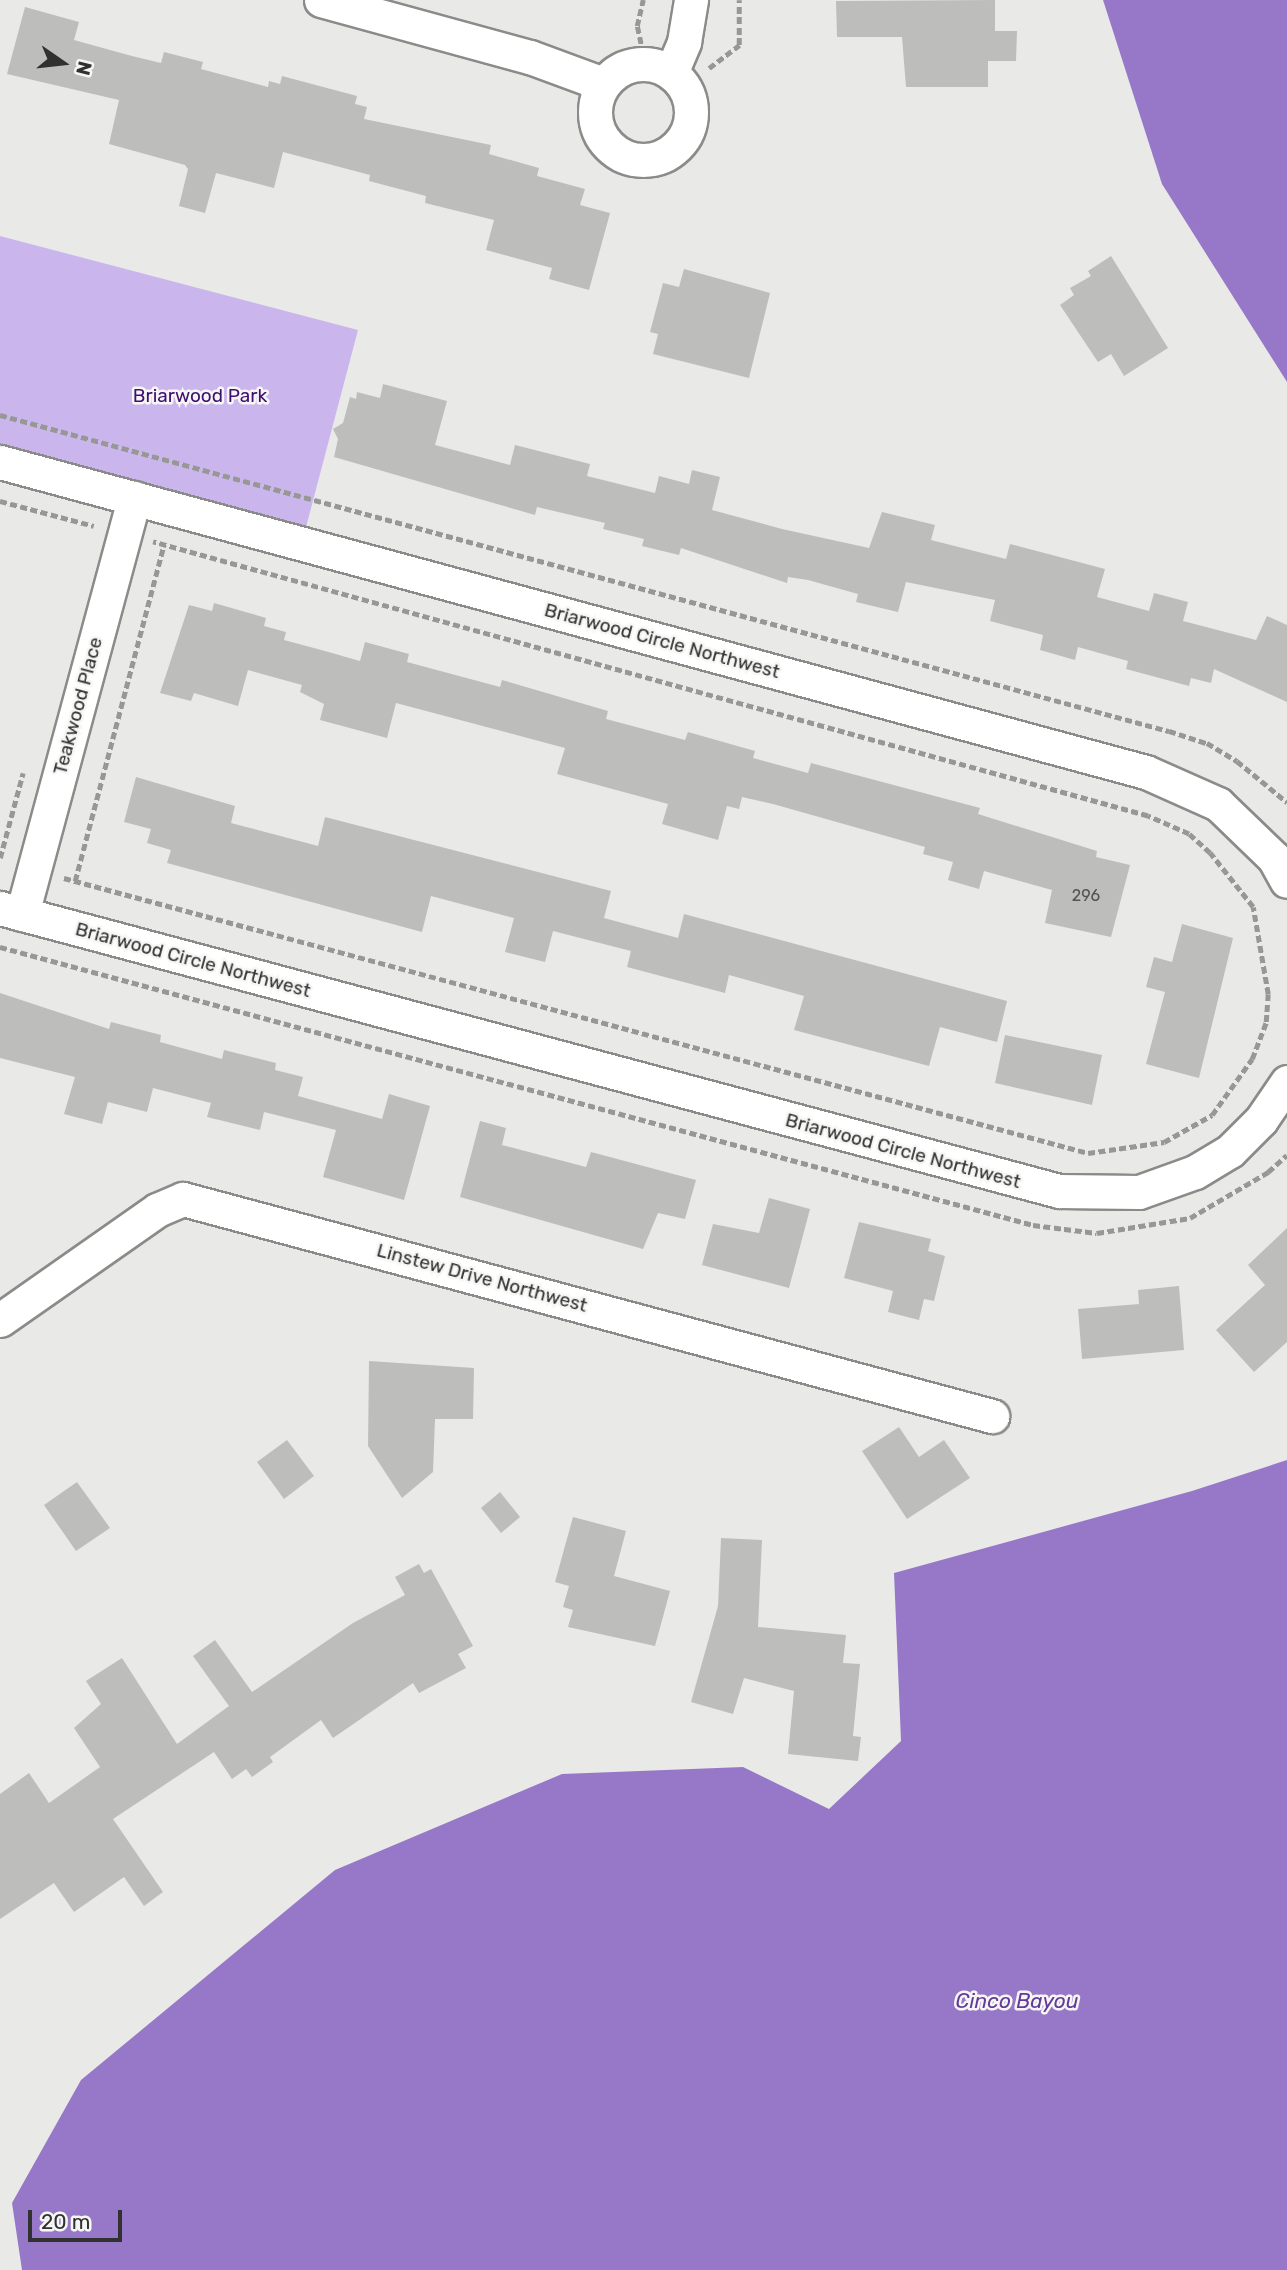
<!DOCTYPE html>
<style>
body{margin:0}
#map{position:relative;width:1287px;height:2270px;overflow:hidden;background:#e9eae7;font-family:Rubik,sans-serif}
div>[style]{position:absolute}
.green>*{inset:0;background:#cab6ed}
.water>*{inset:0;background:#9778c8}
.building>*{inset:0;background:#bdbebb}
.path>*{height:4.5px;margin-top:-2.25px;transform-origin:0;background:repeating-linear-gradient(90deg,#979896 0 7px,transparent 0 10.5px)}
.roads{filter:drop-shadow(2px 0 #8b8c89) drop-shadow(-2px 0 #8b8c89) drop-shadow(0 2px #8b8c89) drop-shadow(0 -2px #8b8c89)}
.minor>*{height:33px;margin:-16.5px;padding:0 16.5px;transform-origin:16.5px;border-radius:16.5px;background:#fff}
.minor>.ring{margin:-16.5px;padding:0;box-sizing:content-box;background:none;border:33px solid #fff;border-radius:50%}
span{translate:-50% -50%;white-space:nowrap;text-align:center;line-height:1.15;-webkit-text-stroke:5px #f6f7f4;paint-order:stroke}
.number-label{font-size:16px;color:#535453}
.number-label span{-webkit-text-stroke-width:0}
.park-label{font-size:19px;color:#410f71}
.street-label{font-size:19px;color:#303130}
.water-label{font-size:21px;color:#643999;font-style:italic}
.north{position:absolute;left:28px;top:28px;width:70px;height:70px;-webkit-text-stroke:5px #f6f7f4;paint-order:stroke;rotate:104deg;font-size:19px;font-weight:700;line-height:28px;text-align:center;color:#303130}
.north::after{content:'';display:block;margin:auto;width:24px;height:32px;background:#303130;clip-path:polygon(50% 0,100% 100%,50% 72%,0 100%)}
.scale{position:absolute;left:28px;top:2210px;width:94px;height:32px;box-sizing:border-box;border:4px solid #303130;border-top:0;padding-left:9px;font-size:21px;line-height:24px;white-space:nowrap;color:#303130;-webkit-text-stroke:5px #f6f7f4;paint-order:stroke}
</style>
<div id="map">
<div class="green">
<i style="clip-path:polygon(0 236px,358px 330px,305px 531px,0 450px)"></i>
</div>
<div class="water">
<i style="clip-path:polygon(1103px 0,1287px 0,1287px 382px,1162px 184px)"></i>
<i style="clip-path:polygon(1287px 1460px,1287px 2270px,22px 2270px,12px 2203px,81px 2080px,335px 1870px,562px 1774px,743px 1767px,829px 1809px,901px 1741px,894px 1573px,1192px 1491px)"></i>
</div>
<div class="building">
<i style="clip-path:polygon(995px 0,995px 31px,1017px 31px,1016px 61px,988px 61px,988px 87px,906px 87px,902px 37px,837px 37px,836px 1px)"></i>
<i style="clip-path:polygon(25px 7px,79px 22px,74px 40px,132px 56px,161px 63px,164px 52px,203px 62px,201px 69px,268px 87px,269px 81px,280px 84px,282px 76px,357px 96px,355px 104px,367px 107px,364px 119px,491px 145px,489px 154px,539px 168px,537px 176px,585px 189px,580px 205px,610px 213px,589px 290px,549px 279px,552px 268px,486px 250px,494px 220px,425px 203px,426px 196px,369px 181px,370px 175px,283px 152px,274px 188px,216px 173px,205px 213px,179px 206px,188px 169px,185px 165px,109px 144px,119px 100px,7px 74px)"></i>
<i style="clip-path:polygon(1111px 256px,1168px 348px,1124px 376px,1111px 354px,1098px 362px,1060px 305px,1074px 295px,1070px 288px,1091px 276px,1088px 271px)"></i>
<i style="clip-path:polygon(684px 269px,770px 293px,749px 378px,653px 354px,658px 334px,650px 332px,663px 283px,679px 287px)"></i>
<i style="clip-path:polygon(383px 384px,447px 401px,435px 445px,510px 465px,515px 445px,590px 464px,587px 476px,655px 493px,659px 476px,689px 484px,692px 470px,720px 477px,712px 510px,782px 529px,869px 548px,882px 512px,935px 525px,931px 540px,1006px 559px,1010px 544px,1105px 569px,1097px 597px,1149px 611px,1154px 593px,1188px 602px,1183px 621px,1256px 640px,1267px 616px,1287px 625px,1287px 702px,1214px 669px,1211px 683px,1191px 678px,1189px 686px,1126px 669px,1128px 661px,1078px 647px,1075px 660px,1040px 650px,1043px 635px,990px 621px,995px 600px,906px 582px,898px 612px,856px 602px,858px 594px,808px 580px,788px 577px,787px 583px,681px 548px,679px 555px,642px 546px,644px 539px,603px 529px,605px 523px,537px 507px,535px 515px,334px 457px,338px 439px,333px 429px,343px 423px,350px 397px,356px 399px,357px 392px,380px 398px)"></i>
<i style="clip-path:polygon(214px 603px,266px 618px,264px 626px,286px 632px,284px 640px,325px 651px,360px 661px,365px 642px,409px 654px,407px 662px,500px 687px,502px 680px,543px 692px,608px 711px,606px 719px,685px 740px,688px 732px,755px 751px,753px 758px,808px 773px,811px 763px,980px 808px,978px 814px,1097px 851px,1096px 857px,1130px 865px,1111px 937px,1045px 923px,1052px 890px,984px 871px,979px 889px,948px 880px,953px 862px,923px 854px,925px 847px,773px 804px,742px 797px,739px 809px,727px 806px,718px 840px,662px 824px,668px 804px,557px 774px,565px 748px,396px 703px,387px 738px,320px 720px,324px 704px,300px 692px,302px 685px,248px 670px,238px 706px,194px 693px,191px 701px,160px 693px,189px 605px,212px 611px)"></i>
<i style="clip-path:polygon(136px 777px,235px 806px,231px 823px,318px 846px,325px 817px,611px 891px,604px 918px,678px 938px,684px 914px,1007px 1001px,997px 1042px,940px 1027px,929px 1066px,794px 1030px,804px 996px,729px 975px,725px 993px,627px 967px,631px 951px,553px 931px,545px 962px,505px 952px,514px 918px,431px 896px,422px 932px,167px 863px,171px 850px,147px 843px,151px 829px,124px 822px)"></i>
<i style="clip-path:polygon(1182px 924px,1233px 938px,1199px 1078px,1146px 1064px,1165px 992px,1146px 987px,1154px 957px,1172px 962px)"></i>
<i style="clip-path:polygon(0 993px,109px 1029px,111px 1022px,161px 1035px,160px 1042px,222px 1059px,224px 1050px,276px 1063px,275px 1070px,303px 1077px,298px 1096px,382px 1119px,389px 1094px,430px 1106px,404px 1200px,323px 1177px,336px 1130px,264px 1112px,260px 1130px,207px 1117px,211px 1103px,153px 1088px,147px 1112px,108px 1102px,102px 1124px,64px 1114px,75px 1077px,0 1058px)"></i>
<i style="clip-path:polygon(1005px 1035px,1102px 1055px,1092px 1105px,995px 1083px)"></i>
<i style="clip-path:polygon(480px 1121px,506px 1128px,502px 1145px,586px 1167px,591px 1152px,696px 1180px,685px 1219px,658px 1213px,643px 1249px,460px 1197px)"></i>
<i style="clip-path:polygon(769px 1198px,810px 1209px,789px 1288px,702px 1265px,713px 1224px,759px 1233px)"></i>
<i style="clip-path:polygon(859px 1222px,931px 1239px,928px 1251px,945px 1256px,934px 1301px,924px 1299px,919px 1320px,888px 1312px,893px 1291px,844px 1278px)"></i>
<i style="clip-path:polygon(1287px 1228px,1287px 1342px,1254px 1372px,1216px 1330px,1265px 1285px,1248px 1265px)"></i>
<i style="clip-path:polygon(1179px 1286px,1184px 1350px,1082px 1359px,1078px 1309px,1139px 1304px,1138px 1290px)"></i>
<i style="clip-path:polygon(369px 1361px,474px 1368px,473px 1419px,435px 1419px,433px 1472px,402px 1498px,368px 1446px)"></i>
<i style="clip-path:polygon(899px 1427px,919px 1457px,944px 1440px,970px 1478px,907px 1519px,862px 1451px)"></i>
<i style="clip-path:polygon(287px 1440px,314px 1476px,284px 1499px,257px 1462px)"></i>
<i style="clip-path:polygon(77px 1482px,110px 1528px,76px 1551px,44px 1505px)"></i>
<i style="clip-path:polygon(500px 1492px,520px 1517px,501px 1533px,481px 1508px)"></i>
<i style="clip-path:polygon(573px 1517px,626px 1531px,614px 1576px,670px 1591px,655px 1646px,568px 1627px,573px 1610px,563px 1607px,569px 1586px,555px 1582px)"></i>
<i style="clip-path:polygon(721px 1538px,762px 1540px,758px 1627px,846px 1635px,843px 1663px,860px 1664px,853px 1736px,861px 1737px,858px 1761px,788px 1754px,794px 1691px,744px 1678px,733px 1714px,691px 1702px,718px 1606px)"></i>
<i style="clip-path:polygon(419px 1564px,424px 1573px,431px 1569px,473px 1646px,458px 1654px,466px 1668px,419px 1693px,413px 1683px,333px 1738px,321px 1720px,270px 1757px,273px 1762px,252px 1777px,246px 1769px,232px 1779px,214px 1752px,113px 1819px,163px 1892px,144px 1906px,124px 1877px,74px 1912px,54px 1883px,0 1919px,0 1794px,29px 1773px,49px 1803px,100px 1767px,74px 1728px,101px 1704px,86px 1681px,122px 1658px,177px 1744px,229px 1706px,193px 1656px,215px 1640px,252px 1692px,353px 1623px,405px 1595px,395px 1577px)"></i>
</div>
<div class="path">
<i style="left:643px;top:54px;width:29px;rotate:-102deg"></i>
<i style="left:637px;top:26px;width:27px;rotate:-77deg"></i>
<i style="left:709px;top:68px;width:38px;rotate:-37deg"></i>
<i style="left:739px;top:45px;width:45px;rotate:-90deg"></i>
<i style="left:0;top:415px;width:1211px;rotate:15.13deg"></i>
<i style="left:1169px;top:731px;width:40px;rotate:18deg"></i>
<i style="left:1207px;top:743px;width:35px;rotate:31deg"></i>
<i style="left:1237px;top:761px;width:65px;rotate:39.4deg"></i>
<i style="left:0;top:501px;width:97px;rotate:14.9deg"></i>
<i style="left:0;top:858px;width:88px;rotate:-74.9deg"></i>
<i style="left:64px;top:878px;width:1060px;rotate:15.03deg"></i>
<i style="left:1088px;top:1153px;width:77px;rotate:-8.2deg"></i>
<i style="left:1164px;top:1142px;width:55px;rotate:-29.4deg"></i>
<i style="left:1212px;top:1115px;width:69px;rotate:-54.5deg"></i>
<i style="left:1252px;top:1059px;width:40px;rotate:-69deg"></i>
<i style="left:1266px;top:1022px;width:28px;rotate:-86deg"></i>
<i style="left:1268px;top:994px;width:88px;rotate:-99.8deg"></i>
<i style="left:1253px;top:907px;width:69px;rotate:-128.5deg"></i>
<i style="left:1210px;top:853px;width:28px;rotate:-138deg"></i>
<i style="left:1189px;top:834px;width:45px;rotate:-156.3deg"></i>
<i style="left:1148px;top:816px;width:1032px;rotate:-164.6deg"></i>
<i style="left:75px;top:881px;width:348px;rotate:-75.2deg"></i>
<i style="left:0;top:947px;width:1070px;rotate:15.06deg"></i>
<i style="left:1033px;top:1225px;width:64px;rotate:7.1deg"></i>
<i style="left:1097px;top:1233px;width:94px;rotate:-9.2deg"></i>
<i style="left:1190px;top:1218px;width:91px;rotate:-30.5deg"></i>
<i style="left:1268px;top:1172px;width:25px;rotate:-42deg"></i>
</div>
<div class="roads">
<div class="minor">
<i style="left:321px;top:0;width:217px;rotate:15.3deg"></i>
<i style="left:530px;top:57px;width:78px;rotate:20.3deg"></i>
<i class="ring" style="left:595px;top:64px;width:63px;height:63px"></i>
<i style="left:671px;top:73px;width:34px;rotate:-67deg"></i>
<i style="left:684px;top:42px;width:43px;rotate:-80.5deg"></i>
<i style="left:0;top:462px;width:1187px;rotate:15.14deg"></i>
<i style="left:1146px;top:772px;width:79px;rotate:24deg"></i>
<i style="left:1218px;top:804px;width:78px;rotate:44deg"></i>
<i style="left:1274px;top:858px;width:26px;rotate:61deg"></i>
<i style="left:0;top:908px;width:1096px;rotate:14.96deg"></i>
<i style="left:1059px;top:1191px;width:80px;rotate:0.7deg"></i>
<i style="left:1139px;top:1192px;width:59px;rotate:-19.7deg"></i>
<i style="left:1195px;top:1172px;width:41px;rotate:-31deg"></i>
<i style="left:1230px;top:1151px;width:44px;rotate:-45deg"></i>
<i style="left:1261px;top:1120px;width:46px;rotate:-55.6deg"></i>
<i style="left:22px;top:914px;width:431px;rotate:-74.9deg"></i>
<i style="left:0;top:1320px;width:192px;rotate:-35deg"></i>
<i style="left:157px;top:1210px;width:28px;rotate:-23deg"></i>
<i style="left:183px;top:1199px;width:838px;rotate:15.02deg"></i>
</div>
</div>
<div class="number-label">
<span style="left:1086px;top:896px">296</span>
</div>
<div class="park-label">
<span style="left:200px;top:396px">Briarwood Park</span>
</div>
<div class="street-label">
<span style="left:662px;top:641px;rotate:15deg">Briarwood Circle Northwest</span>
<span style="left:78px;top:706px;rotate:-75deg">Teakwood Place</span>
<span style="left:193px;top:960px;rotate:15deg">Briarwood Circle Northwest</span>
<span style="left:903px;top:1151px;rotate:15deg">Briarwood Circle Northwest</span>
<span style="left:482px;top:1278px;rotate:15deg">Linstew Drive Northwest</span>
</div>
<div class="water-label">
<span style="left:1017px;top:2001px">Cinco Bayou</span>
</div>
<div class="north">N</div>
<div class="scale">20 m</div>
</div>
